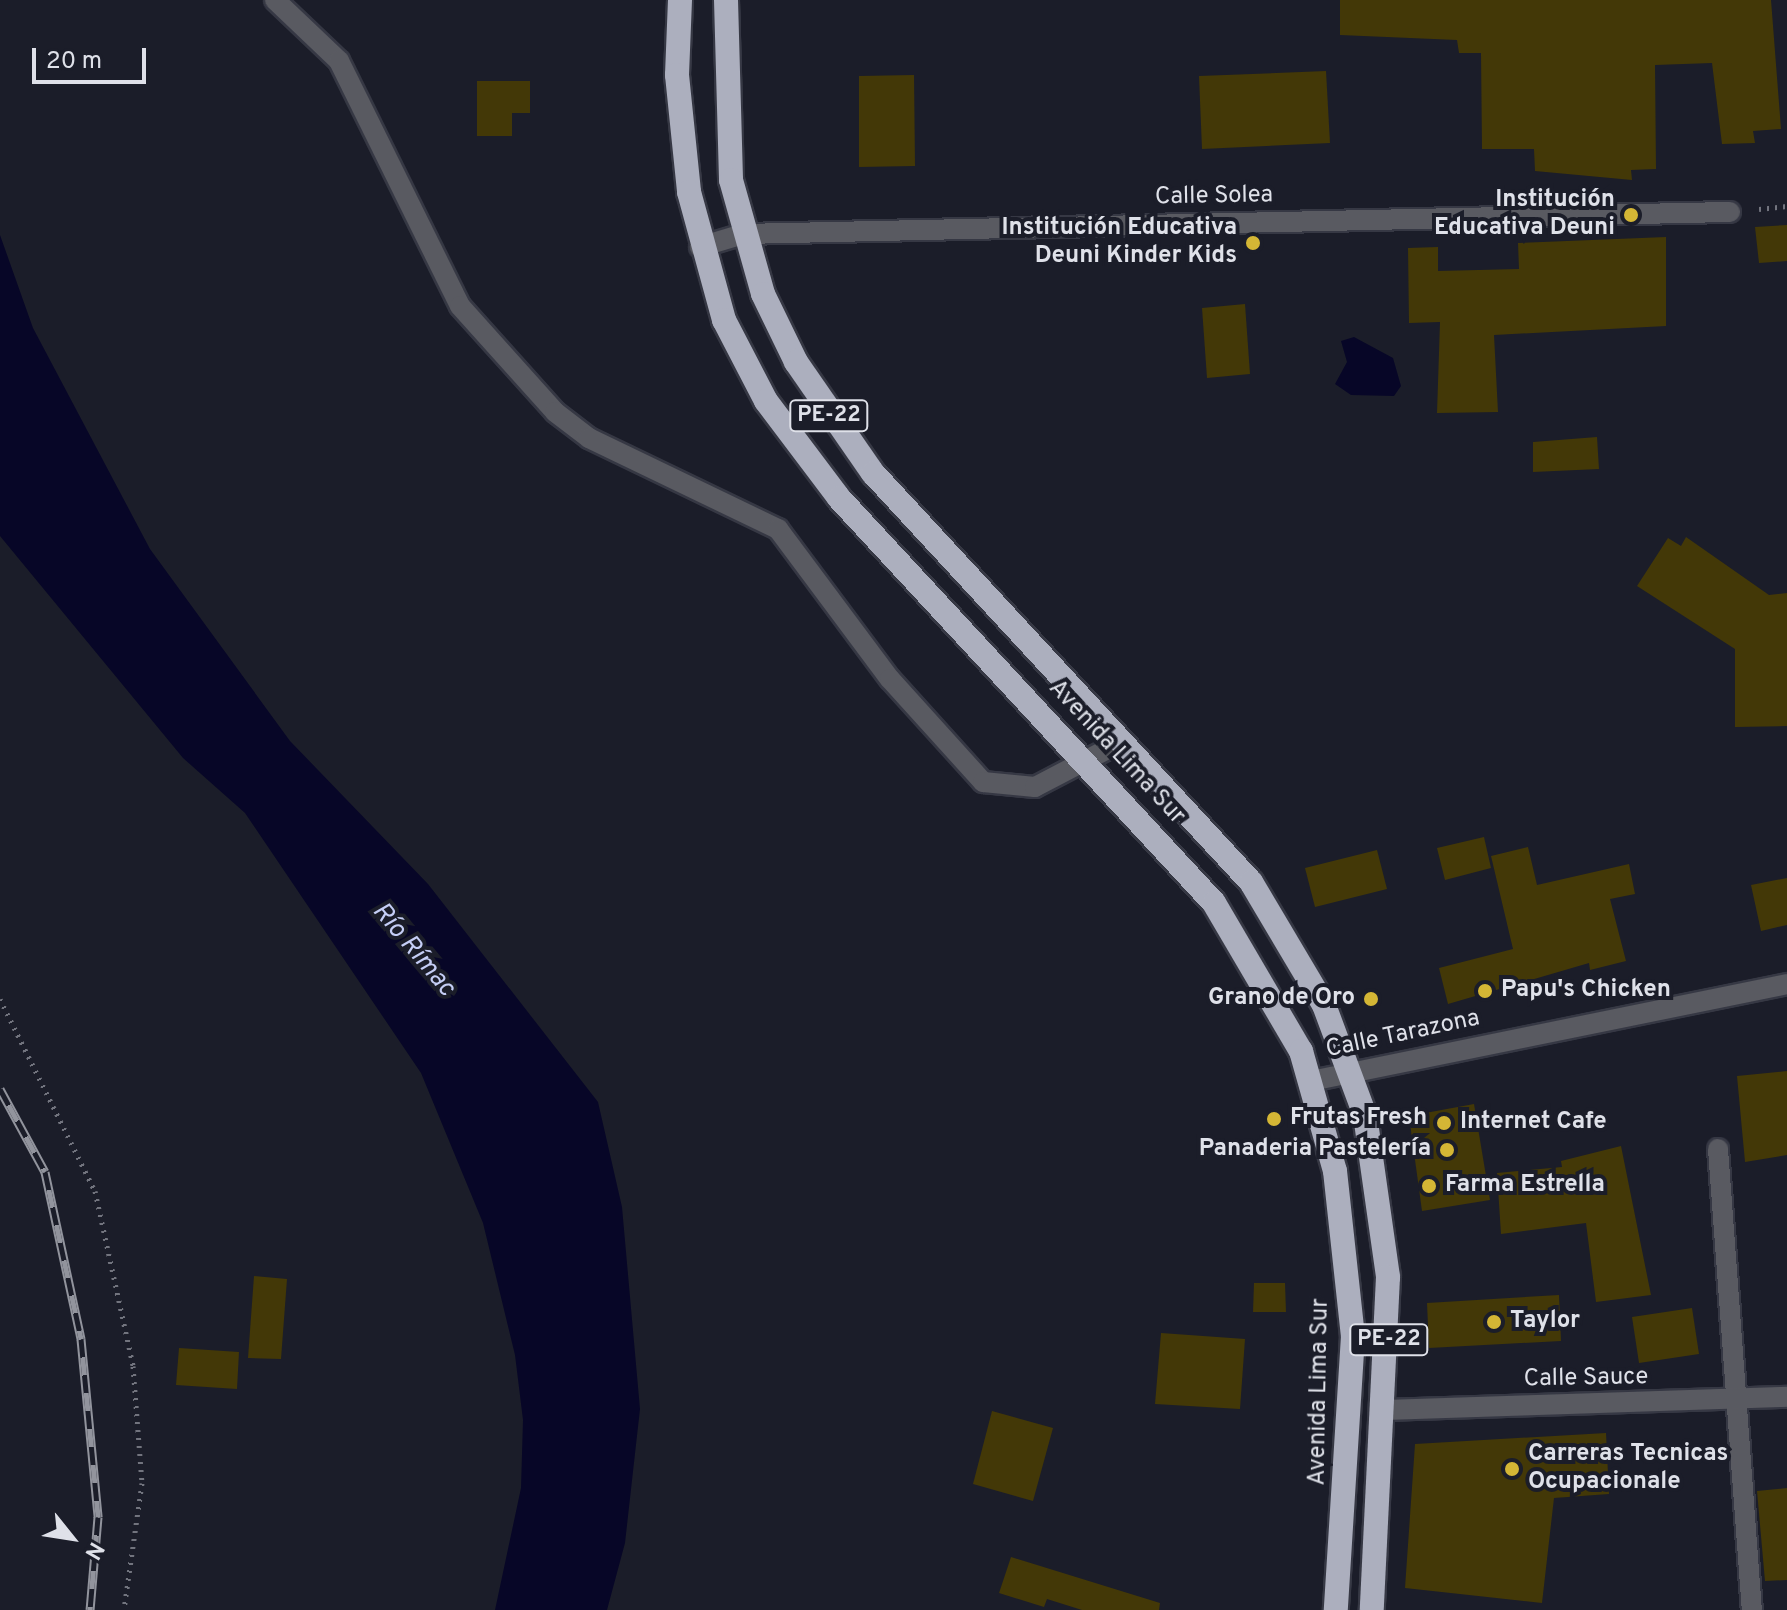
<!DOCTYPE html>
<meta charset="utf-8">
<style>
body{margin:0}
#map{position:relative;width:1787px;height:1610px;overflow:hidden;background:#1b1d29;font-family:Overpass,sans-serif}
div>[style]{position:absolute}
.water>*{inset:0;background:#070627}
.building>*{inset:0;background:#433807}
.path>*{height:5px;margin-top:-2.5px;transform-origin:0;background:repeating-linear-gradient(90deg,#72747e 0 2px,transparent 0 8px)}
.roads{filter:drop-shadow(2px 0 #363844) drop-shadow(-2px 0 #363844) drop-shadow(0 2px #363844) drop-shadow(0 -2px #363844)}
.minor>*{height:20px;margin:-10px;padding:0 10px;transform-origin:10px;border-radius:10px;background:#595a61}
.highway>*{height:24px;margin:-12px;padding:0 12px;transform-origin:12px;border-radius:12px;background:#acafbe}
.rail>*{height:9px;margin-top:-4.5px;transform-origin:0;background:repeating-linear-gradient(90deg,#1b1d29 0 18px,#92949d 0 36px);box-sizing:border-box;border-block:2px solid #92949d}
.dots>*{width:22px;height:22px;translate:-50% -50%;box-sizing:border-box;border:4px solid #1b1d29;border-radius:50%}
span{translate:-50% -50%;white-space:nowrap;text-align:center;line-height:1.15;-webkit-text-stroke:8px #1b1d29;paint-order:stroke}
.shield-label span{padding:2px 6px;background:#1b1d29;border:2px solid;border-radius:6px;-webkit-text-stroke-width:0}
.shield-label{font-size:22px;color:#dfe1e9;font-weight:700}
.street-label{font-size:24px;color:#dfe1e9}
.poi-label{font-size:24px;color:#dfe1e9;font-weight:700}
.right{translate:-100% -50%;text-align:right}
.left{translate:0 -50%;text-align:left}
.water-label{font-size:26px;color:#c5cef6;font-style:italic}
.north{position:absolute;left:32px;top:1498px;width:80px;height:80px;-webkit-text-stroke:6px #1b1d29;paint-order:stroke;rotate:120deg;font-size:22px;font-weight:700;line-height:32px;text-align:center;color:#dfe1e9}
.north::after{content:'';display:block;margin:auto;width:28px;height:36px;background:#dfe1e9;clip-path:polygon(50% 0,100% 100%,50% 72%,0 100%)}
.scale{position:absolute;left:32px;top:48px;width:114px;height:36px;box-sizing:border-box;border:4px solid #dfe1e9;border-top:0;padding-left:10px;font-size:24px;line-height:28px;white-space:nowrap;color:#dfe1e9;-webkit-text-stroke:6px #1b1d29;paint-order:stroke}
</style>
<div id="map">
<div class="water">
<i style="clip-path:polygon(0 235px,33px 328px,150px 549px,290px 741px,428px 884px,598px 1102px,622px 1207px,640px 1409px,625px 1543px,607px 1610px,495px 1610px,521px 1488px,523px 1420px,515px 1355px,483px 1223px,421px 1073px,245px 813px,183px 758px,0 536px)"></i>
<i style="clip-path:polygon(1354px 337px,1393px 358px,1401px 386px,1394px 396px,1351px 395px,1335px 384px,1347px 362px,1341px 341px)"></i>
</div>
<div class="building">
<i style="clip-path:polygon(1340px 0,1771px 0,1781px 129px,1753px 131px,1755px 143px,1722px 144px,1712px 63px,1655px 65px,1656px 169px,1631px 170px,1632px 180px,1535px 171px,1534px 149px,1482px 149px,1481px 53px,1459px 53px,1457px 40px,1340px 35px)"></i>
<i style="clip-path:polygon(1326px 71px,1330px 143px,1202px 149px,1199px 76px)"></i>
<i style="clip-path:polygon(914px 75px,915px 166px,859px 167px,859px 76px)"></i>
<i style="clip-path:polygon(477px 81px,530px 81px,530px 113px,512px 113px,512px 136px,477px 136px)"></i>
<i style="clip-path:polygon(1787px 225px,1787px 261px,1759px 263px,1755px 227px)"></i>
<i style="clip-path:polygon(1666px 237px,1666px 326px,1494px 335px,1498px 412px,1437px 413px,1440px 322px,1409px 323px,1408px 248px,1438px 247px,1438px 271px,1519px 269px,1518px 243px)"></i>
<i style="clip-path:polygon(1245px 304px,1250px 374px,1207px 378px,1202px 308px)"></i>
<i style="clip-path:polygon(1597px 437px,1599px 469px,1533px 472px,1533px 442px)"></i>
<i style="clip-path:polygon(1686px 537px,1769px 595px,1787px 593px,1787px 726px,1735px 727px,1735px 649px,1637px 586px,1668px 538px,1681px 546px)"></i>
<i style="clip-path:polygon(1484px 837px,1491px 868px,1445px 880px,1437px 848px)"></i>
<i style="clip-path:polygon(1528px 847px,1537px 885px,1629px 864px,1635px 894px,1610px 899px,1626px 961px,1590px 970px,1589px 963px,1448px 1004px,1439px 968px,1513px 949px,1491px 856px)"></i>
<i style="clip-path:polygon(1377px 850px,1387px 889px,1315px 907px,1305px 868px)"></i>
<i style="clip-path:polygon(1787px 878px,1787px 925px,1761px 931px,1751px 885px)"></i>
<i style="clip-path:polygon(1787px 1071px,1787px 1155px,1745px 1162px,1737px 1076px)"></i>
<i style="clip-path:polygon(1474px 1104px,1490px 1200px,1422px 1211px,1409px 1116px)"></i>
<i style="clip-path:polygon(1621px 1146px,1651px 1295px,1596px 1302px,1586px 1223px,1501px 1234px,1497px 1173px,1562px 1167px,1561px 1161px)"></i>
<i style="clip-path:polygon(254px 1276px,287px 1279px,281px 1359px,248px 1358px)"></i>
<i style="clip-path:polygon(1254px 1283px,1285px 1283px,1286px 1312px,1253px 1312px)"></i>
<i style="clip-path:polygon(1559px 1295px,1561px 1341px,1429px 1348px,1427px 1303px)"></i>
<i style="clip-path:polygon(1692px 1308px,1699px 1354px,1639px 1363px,1632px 1317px)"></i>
<i style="clip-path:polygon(1161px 1333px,1245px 1339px,1240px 1409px,1155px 1404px)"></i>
<i style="clip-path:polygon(179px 1348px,239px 1352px,237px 1389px,176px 1385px)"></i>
<i style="clip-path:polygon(992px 1411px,1053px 1428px,1033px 1501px,973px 1484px)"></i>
<i style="clip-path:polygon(1606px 1433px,1609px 1494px,1554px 1498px,1542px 1603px,1405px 1588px,1415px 1444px)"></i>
<i style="clip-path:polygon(1787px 1488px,1787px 1580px,1765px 1581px,1757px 1491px)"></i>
<i style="clip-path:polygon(1011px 1557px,1160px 1603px,1159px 1610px,1082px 1610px,1047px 1599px,1044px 1607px,999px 1593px)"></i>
</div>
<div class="path">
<i style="left:1759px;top:209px;width:28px;rotate:-6deg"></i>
<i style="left:0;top:999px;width:214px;rotate:63.7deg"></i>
<i style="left:95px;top:1191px;width:179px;rotate:77.7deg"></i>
<i style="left:133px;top:1366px;width:117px;rotate:85.6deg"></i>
<i style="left:142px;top:1483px;width:128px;rotate:98.1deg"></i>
</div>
<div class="roads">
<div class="minor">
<i style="left:275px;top:0;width:88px;rotate:43.6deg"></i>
<i style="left:339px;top:61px;width:273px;rotate:63.7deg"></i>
<i style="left:460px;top:306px;width:142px;rotate:48.1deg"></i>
<i style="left:555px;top:412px;width:43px;rotate:37.4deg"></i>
<i style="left:589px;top:438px;width:210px;rotate:25.7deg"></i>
<i style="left:778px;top:529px;width:187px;rotate:53.3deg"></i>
<i style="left:890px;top:679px;width:139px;rotate:47.9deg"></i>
<i style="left:983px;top:782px;width:52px;rotate:5.5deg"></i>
<i style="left:1035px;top:787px;width:99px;rotate:-27.6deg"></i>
<i style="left:700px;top:247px;width:45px;rotate:-16.8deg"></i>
<i style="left:743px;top:234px;width:987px;rotate:-1.28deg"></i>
<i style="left:1311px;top:1081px;width:486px;rotate:-11.5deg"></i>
<i style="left:1718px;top:1149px;width:462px;rotate:85.8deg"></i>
<i style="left:1387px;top:1410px;width:400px;rotate:-1.9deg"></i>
</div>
<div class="highway">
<i style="left:680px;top:0;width:75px;rotate:92.3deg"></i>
<i style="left:677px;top:75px;width:118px;rotate:84.1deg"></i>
<i style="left:689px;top:192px;width:133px;rotate:74.7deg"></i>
<i style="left:724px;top:320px;width:91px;rotate:62.6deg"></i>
<i style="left:766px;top:401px;width:121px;rotate:53deg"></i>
<i style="left:839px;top:498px;width:552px;rotate:47.2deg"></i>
<i style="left:1214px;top:903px;width:172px;rotate:59.6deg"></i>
<i style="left:1301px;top:1051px;width:125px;rotate:74.2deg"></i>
<i style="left:1335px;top:1171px;width:166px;rotate:83.8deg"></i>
<i style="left:1353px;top:1336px;width:275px;rotate:93.6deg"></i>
<i style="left:726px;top:0;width:180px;rotate:88.4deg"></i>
<i style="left:731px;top:180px;width:118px;rotate:74.3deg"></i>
<i style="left:763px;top:294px;width:76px;rotate:64.1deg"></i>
<i style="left:796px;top:362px;width:135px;rotate:55.3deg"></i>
<i style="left:873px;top:473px;width:557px;rotate:47.26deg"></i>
<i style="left:1251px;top:882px;width:143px;rotate:59.3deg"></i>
<i style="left:1324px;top:1005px;width:117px;rotate:69.6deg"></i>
<i style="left:1365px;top:1115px;width:164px;rotate:81.9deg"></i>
<i style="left:1388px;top:1277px;width:333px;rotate:92.8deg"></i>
</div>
</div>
<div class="rail">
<i style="left:0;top:1089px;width:94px;rotate:61.5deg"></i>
<i style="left:45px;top:1172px;width:171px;rotate:77.8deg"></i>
<i style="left:81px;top:1339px;width:179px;rotate:84.5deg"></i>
<i style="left:98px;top:1517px;width:93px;rotate:94.9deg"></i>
</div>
<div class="dots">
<i style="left:1631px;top:215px;background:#d4b635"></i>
<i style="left:1253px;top:243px;background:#d4b635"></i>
<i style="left:1485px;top:991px;background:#d4b635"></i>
<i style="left:1371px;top:999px;background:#d4b635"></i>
<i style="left:1274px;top:1119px;background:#d4b635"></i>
<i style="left:1444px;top:1123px;background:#d4b635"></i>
<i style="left:1447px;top:1150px;background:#d4b635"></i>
<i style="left:1429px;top:1186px;background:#d4b635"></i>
<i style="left:1494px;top:1322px;background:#d4b635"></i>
<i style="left:1512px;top:1469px;background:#d4b635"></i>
</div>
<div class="shield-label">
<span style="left:829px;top:416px">PE-22</span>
<span style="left:1389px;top:1340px">PE-22</span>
</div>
<div class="street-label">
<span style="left:1214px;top:197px;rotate:-1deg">Calle Solea</span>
<span style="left:1116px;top:753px;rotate:47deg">Avenida Lima Sur</span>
<span style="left:1403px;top:1035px;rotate:-12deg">Calle Tarazona</span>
<span style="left:1586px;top:1379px;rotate:-1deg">Calle Sauce</span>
<span style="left:1320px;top:1392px;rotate:-89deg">Avenida Lima Sur</span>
</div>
<div class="poi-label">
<span class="right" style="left:1615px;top:215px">Institución<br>Educativa Deuni</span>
<span class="right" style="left:1237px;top:243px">Institución Educativa<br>Deuni Kinder Kids</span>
<span class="left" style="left:1501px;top:991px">Papu's Chicken</span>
<span class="right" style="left:1355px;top:999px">Grano de Oro</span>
<span class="left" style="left:1290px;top:1119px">Frutas Fresh</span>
<span class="left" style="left:1460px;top:1123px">Internet Cafe</span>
<span class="right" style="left:1431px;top:1150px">Panaderia Pastelería</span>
<span class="left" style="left:1445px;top:1186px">Farma Estrella</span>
<span class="left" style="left:1510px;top:1322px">Taylor</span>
<span class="left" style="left:1528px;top:1469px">Carreras Tecnicas<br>Ocupacionale</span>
</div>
<div class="water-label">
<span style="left:413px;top:950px;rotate:50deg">Río Rímac</span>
</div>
<div class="north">N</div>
<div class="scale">20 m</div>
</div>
